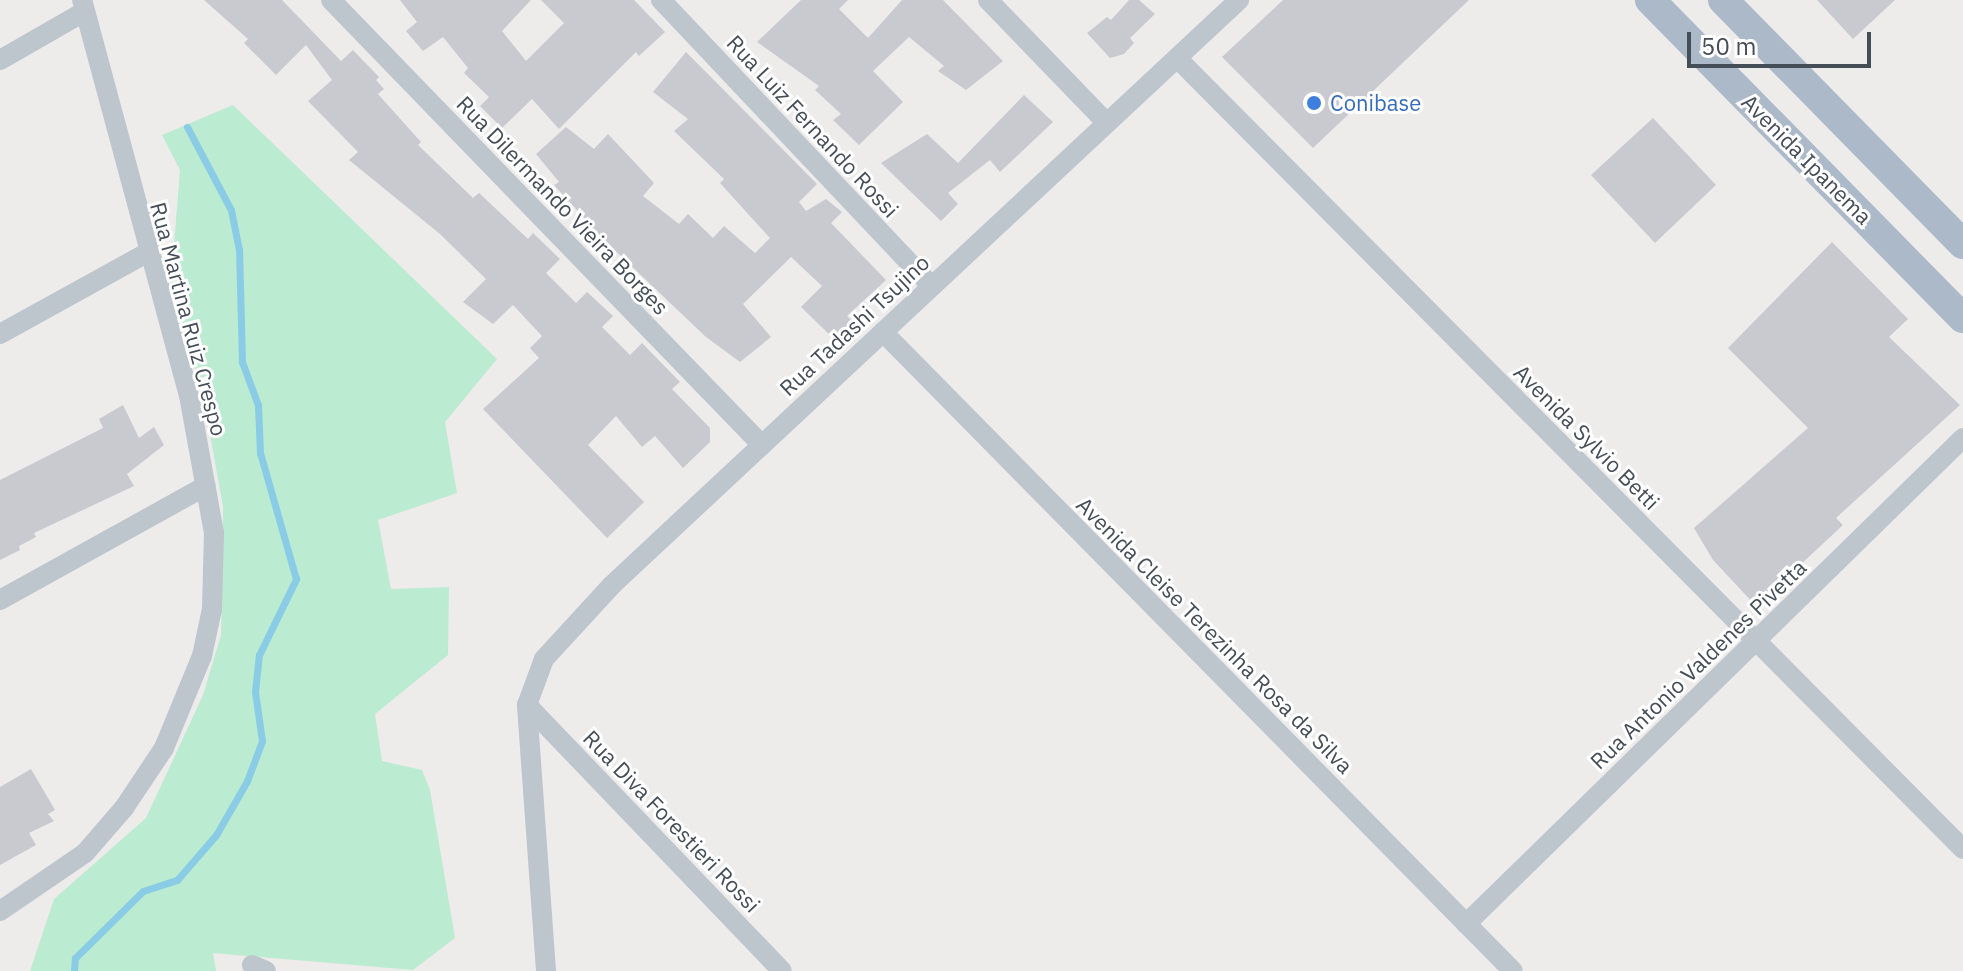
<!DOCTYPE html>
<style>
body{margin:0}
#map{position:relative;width:1963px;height:971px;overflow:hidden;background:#eeebeb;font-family:"IBM Plex Sans",sans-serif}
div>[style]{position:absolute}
.green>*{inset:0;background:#bbebd0}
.stream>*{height:7px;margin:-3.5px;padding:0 3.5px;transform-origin:3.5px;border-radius:3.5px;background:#8acce5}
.building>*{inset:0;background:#c8cad0}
.street>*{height:20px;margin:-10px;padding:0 10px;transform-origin:10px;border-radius:10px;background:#bdc5cd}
.primary>*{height:30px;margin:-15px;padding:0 15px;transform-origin:15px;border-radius:15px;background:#acb9c9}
.dots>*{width:22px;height:22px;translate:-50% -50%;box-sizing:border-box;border:4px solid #fff;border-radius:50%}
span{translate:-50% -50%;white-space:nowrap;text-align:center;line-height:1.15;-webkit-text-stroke:6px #fff;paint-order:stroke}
.shop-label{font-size:22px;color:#366cbe}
.left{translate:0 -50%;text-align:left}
.street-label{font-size:22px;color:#454d57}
.scale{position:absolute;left:1687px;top:32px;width:184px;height:36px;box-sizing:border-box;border:4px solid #454d57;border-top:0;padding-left:10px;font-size:24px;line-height:28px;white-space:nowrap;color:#454d57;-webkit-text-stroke:6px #fff;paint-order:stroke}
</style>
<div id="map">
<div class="green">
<i style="clip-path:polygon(233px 105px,497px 359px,445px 422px,457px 493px,378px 520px,391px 589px,449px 587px,448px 655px,375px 714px,382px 761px,422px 770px,430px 790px,455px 938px,413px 970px,213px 953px,216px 971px,30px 971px,54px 899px,146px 818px,203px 695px,221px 635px,223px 507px,203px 395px,171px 283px,180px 170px,162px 135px)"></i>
</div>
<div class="stream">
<i style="left:74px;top:971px;width:13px;rotate:-86deg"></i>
<i style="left:75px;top:958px;width:95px;rotate:-44.6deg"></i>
<i style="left:143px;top:891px;width:36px;rotate:-18deg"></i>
<i style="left:177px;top:880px;width:60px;rotate:-49.1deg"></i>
<i style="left:216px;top:835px;width:62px;rotate:-60.1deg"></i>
<i style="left:247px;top:781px;width:43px;rotate:-69.4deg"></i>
<i style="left:262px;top:741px;width:49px;rotate:-98.1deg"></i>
<i style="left:255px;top:692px;width:37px;rotate:-84deg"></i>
<i style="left:259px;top:655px;width:85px;rotate:-64deg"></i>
<i style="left:296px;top:579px;width:131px;rotate:-105.9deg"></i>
<i style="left:260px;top:453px;width:48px;rotate:-92.4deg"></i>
<i style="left:258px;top:405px;width:46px;rotate:-110.4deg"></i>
<i style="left:242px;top:362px;width:112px;rotate:-91.5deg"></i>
<i style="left:239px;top:250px;width:41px;rotate:-101.3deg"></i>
<i style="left:231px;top:210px;width:94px;rotate:-117.9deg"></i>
</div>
<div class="building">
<i style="clip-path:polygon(204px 0,282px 0,341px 61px,353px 50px,379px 77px,376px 80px,384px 89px,378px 94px,421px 142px,418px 145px,473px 198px,479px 193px,528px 239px,533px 233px,560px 259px,546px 273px,576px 303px,587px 292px,613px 316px,602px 327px,630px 355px,642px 343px,680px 382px,672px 389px,710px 428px,710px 442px,683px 468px,655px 436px,642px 447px,616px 416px,588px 445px,644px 502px,607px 538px,483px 409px,539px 358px,530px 348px,542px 336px,513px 305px,493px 324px,463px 302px,486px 279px,440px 234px,349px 160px,358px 152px,308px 101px,332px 80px,306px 45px,276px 75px,244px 43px,248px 39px)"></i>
<i style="clip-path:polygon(400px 0,531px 0,502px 31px,526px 61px,564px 23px,541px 0,634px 0,665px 32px,639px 56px,636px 52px,559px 129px,532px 99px,502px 128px,480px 106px,489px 97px,464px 73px,468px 68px,443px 37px,423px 51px,406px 31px,417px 22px)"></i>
<i style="clip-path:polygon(801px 0,848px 0,839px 9px,868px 38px,902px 0,943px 0,1003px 61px,966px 90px,938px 71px,944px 66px,909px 37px,873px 71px,903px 102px,859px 145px,833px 120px,841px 114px,815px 90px,819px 86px,757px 42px)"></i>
<i style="clip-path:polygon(1129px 0,1139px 0,1155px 14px,1130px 38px,1134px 43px,1124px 54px,1110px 58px,1087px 33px,1107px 17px,1111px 20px)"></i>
<i style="clip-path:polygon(1283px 0,1469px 0,1313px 148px,1222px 57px)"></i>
<i style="clip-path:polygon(1817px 0,1895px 0,1853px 39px)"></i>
<i style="clip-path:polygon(686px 52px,817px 184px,799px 202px,806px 211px,826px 199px,842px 212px,831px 223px,886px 280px,847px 316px,852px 321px,835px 340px,801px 307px,822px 286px,791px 257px,743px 304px,771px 337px,740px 362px,706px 337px,606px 242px,554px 185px,559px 182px,536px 154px,566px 127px,594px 149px,608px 134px,654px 183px,643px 196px,679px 224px,688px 214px,713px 238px,724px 226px,755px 253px,770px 238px,720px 183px,724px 179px,674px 131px,688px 119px,653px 92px)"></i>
<i style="clip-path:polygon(1024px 95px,1053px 122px,1000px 172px,990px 160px,948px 193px,958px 204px,941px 221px,881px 163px,927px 134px,958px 163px)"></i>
<i style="clip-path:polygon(1653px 118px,1716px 185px,1655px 243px,1591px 175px)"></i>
<i style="clip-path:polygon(1832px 242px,1908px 319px,1889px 337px,1960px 405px,1836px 518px,1843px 525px,1756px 606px,1713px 560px,1694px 528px,1808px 428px,1728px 348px)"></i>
<i style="clip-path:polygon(123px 405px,139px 438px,154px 427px,164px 445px,127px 474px,134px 486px,34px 533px,36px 537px,19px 546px,20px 550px,0 560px,0 480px,103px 428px,99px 419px)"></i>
<i style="clip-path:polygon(31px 769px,55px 810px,48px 814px,54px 821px,29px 833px,36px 845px,0 865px,0 787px)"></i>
</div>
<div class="street">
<i style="left:331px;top:0;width:618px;rotate:45.92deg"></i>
<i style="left:661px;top:0;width:393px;rotate:46.6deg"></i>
<i style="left:988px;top:0;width:170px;rotate:46deg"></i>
<i style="left:1177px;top:58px;width:1115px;rotate:45.18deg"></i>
<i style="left:0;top:60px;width:95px;rotate:-29.8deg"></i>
<i style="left:883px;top:332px;width:897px;rotate:45.41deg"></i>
<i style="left:0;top:334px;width:168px;rotate:-28.9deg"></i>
<i style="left:0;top:600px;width:235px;rotate:-29deg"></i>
<i style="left:527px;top:705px;width:368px;rotate:46.2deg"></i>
<i style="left:0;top:911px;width:103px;rotate:-34.3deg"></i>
<i style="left:85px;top:853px;width:60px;rotate:-49.1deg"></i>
<i style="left:124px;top:808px;width:72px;rotate:-56.3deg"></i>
<i style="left:164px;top:748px;width:100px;rotate:-67.6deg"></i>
<i style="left:202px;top:656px;width:48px;rotate:-78deg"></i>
<i style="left:212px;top:609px;width:76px;rotate:-88.5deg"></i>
<i style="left:214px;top:533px;width:139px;rotate:-100.3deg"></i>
<i style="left:189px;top:396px;width:410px;rotate:-105.1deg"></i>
<i style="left:1466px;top:924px;width:695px;rotate:-44.36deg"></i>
<i style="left:252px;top:965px;width:15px;rotate:23deg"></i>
<i style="left:546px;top:971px;width:267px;rotate:-94.1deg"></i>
<i style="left:527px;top:705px;width:49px;rotate:-69.7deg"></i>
<i style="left:544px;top:659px;width:100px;rotate:-47.4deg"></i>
<i style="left:612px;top:585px;width:858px;rotate:-43.02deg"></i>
</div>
<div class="primary">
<i style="left:1650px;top:0;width:446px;rotate:45.5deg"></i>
<i style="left:1723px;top:0;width:342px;rotate:45.5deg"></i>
</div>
<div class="dots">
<i style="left:1314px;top:103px;background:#3f7fe0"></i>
</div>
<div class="shop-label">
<span class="left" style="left:1330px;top:103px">Conibase</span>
</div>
<div class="street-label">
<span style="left:813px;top:126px;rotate:47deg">Rua Luiz Fernando Rossi</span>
<span style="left:1807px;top:159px;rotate:45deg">Avenida Ipanema</span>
<span style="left:563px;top:205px;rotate:46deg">Rua Dilermando Vieira Borges</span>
<span style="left:189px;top:319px;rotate:75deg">Rua Martina Ruiz Crespo</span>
<span style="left:854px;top:325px;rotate:-43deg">Rua Tadashi Tsujino</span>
<span style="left:1587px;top:437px;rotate:45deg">Avenida Sylvio Betti</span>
<span style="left:1215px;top:635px;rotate:45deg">Avenida Cleise Terezinha Rosa da Silva</span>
<span style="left:1698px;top:664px;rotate:-44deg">Rua Antonio Valdenes Pivetta</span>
<span style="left:672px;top:821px;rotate:46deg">Rua Diva Forestieri Rossi</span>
</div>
<div class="scale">50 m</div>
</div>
